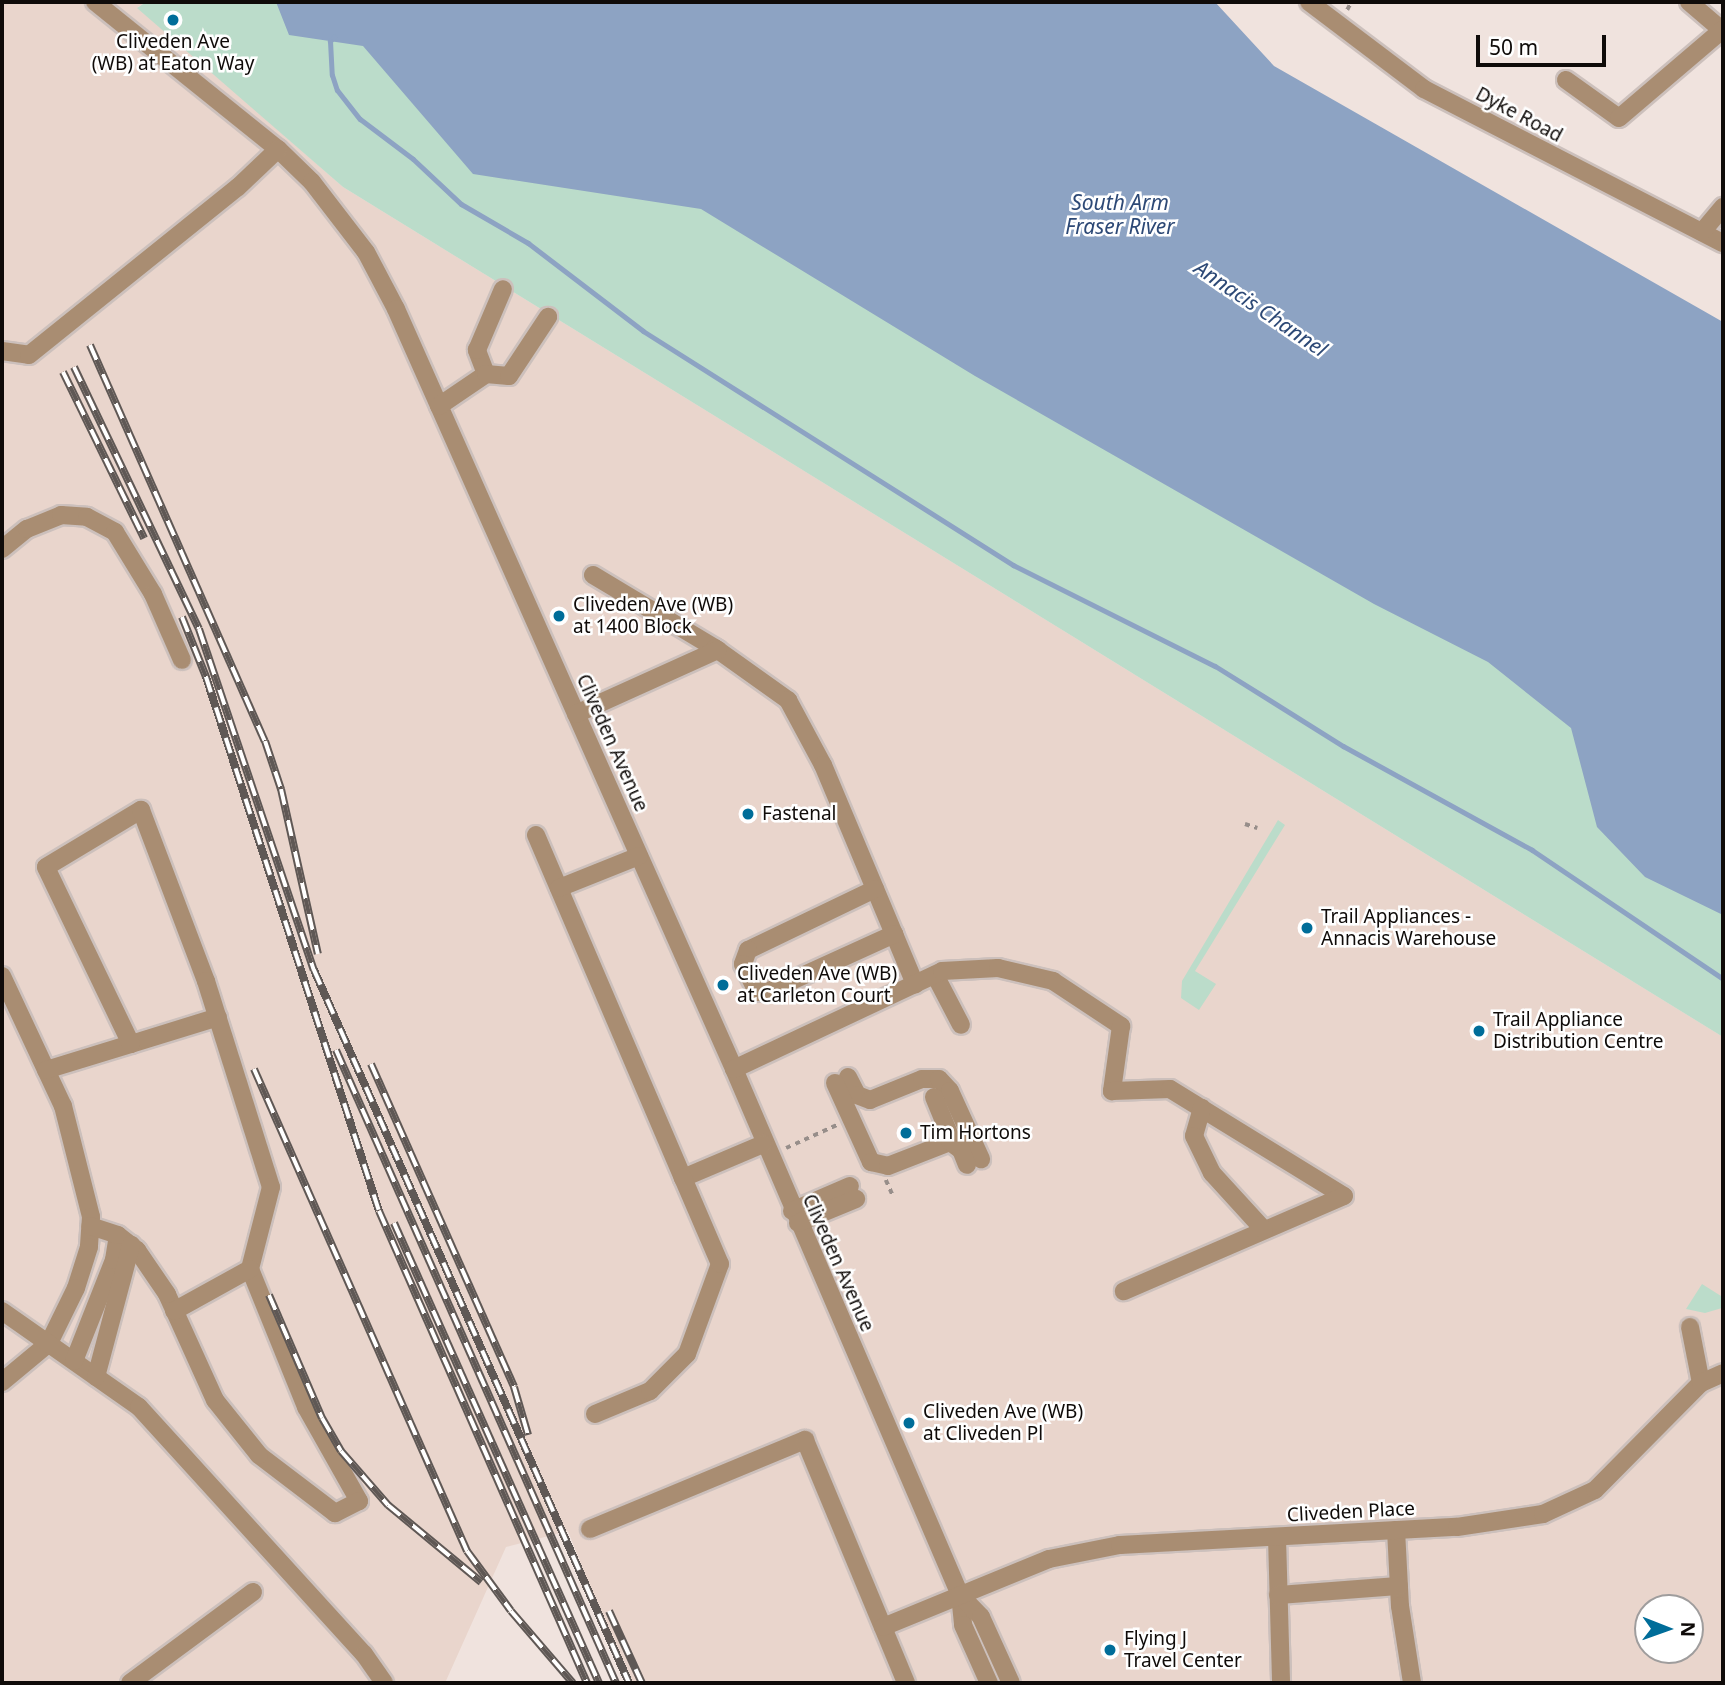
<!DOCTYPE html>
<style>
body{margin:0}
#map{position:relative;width:1725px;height:1685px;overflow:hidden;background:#f0e3de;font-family:"Noto Sans",sans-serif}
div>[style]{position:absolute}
.built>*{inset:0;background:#e9d5cc}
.green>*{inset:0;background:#bbdcca}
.water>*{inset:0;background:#8da3c3}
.stream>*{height:5px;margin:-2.5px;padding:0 2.5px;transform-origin:2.5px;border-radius:2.5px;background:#8da3c3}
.path>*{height:3.5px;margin-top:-1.75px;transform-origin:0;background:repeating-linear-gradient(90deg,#978e8a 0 5px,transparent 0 10px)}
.roads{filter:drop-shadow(2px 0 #ccc0bc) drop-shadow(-2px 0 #ccc0bc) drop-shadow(0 2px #ccc0bc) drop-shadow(0 -2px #ccc0bc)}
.minor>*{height:18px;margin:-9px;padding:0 9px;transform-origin:9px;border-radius:9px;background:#a98d72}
.rail>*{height:8px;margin-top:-4px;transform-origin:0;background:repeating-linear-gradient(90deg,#fff 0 16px,#5f5855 0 32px);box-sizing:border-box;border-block:2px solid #5f5855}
.dots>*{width:19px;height:19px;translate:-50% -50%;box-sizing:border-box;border:4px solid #fff;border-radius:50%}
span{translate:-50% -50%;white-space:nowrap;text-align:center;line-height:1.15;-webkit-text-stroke:5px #fff;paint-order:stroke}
.poi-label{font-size:19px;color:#0f0b09}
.left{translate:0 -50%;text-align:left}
.street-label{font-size:19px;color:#0f0b09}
.water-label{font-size:21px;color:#2d4976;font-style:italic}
.frame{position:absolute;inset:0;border:4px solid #0f0b09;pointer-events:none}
.north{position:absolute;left:1634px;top:1594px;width:70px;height:70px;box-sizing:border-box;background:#fff;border:2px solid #9f9d9d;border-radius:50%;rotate:91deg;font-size:19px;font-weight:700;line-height:28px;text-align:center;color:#0f0b09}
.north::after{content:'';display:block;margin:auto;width:24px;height:32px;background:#006d99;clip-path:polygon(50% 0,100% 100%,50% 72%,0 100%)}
.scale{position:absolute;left:1476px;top:35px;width:130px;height:32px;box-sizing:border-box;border:4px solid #0f0b09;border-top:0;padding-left:9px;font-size:21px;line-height:24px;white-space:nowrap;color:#0f0b09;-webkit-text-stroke:5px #fff;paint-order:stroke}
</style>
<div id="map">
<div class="built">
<i style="clip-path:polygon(evenodd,2px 2px,146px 2px,138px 7px,343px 187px,1723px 1037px,1723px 1683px,627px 1683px,568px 1531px,506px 1547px,445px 1683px,2px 1683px,2px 2px,1648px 1608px,1690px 1608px,1690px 1650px,1648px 1650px,1648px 1608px)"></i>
</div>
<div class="green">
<i style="clip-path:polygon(146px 2px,510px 2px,1538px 644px,1723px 869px,1723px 1037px,343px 187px,137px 8px)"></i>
<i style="clip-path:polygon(1278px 820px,1285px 825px,1195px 971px,1216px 984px,1199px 1010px,1181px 998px,1182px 981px)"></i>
<i style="clip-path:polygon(1702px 1284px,1721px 1296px,1723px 1293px,1722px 1308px,1705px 1313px,1686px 1309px)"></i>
</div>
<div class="water">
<i style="clip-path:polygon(276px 2px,1215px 2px,1274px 66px,1723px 322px,1723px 915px,1645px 877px,1597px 827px,1571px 728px,1488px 662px,1374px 604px,975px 376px,701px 209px,473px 174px,363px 46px,289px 35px)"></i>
</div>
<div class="stream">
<i style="left:334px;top:37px;width:6px;rotate:135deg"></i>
<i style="left:330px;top:41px;width:34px;rotate:87deg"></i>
<i style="left:332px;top:75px;width:16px;rotate:72deg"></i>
<i style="left:337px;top:90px;width:37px;rotate:52deg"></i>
<i style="left:360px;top:119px;width:66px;rotate:37deg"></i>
<i style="left:413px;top:159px;width:66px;rotate:43.2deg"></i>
<i style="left:461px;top:204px;width:78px;rotate:30.2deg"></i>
<i style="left:528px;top:243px;width:145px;rotate:37.4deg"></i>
<i style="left:643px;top:331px;width:438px;rotate:32.3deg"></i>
<i style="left:1013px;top:565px;width:226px;rotate:26.6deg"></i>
<i style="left:1215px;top:666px;width:151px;rotate:32deg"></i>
<i style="left:1343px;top:746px;width:216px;rotate:28.8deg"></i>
<i style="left:1532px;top:850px;width:230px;rotate:34deg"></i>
</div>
<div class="path">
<i style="left:1347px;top:10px;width:9px;rotate:-63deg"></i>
<i style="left:1245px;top:824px;width:13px;rotate:18deg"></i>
<i style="left:786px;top:1148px;width:56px;rotate:-24.3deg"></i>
<i style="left:886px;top:1180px;width:17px;rotate:66deg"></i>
</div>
<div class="roads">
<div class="minor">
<i style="left:95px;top:2px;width:235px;rotate:38.8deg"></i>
<i style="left:278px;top:149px;width:47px;rotate:44.1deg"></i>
<i style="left:312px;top:182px;width:88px;rotate:52.4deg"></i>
<i style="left:366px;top:252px;width:64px;rotate:62.2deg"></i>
<i style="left:396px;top:309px;width:832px;rotate:66.02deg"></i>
<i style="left:734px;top:1069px;width:572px;rotate:66.75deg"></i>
<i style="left:960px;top:1595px;width:30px;rotate:84deg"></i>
<i style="left:963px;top:1625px;width:64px;rotate:65.9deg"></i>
<i style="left:1309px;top:2px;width:144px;rotate:37.1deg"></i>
<i style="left:1424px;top:89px;width:336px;rotate:27.3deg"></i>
<i style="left:1689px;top:2px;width:45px;rotate:40.5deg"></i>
<i style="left:1566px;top:80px;width:65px;rotate:35.6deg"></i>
<i style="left:1619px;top:118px;width:135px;rotate:-40.5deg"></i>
<i style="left:1702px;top:232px;width:33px;rotate:-50deg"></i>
<i style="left:2px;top:351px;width:27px;rotate:8deg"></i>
<i style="left:29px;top:355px;width:268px;rotate:-38.8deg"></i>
<i style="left:238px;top:187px;width:55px;rotate:-43.5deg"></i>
<i style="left:486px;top:374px;width:26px;rotate:-111deg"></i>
<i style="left:477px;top:350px;width:66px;rotate:-66.9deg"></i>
<i style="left:439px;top:406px;width:57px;rotate:-34.2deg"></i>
<i style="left:486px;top:374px;width:23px;rotate:5deg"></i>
<i style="left:509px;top:376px;width:71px;rotate:-56.5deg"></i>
<i style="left:2px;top:549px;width:32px;rotate:-39deg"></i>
<i style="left:27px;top:529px;width:37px;rotate:-22deg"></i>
<i style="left:61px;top:515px;width:26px;rotate:4deg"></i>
<i style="left:87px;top:517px;width:32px;rotate:28deg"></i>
<i style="left:115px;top:532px;width:73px;rotate:58.5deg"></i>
<i style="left:153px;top:594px;width:72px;rotate:66.3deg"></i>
<i style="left:593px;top:575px;width:142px;rotate:30.9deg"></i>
<i style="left:715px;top:648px;width:90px;rotate:35.5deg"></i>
<i style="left:788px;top:700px;width:74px;rotate:61.7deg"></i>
<i style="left:823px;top:765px;width:238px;rotate:67.2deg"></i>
<i style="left:576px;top:714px;width:156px;rotate:-24.3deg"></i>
<i style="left:536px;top:835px;width:373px;rotate:66.8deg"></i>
<i style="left:683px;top:1178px;width:87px;rotate:-23deg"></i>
<i style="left:559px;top:888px;width:86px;rotate:-21.8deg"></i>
<i style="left:875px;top:889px;width:141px;rotate:154.3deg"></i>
<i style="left:748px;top:950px;width:15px;rotate:110deg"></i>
<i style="left:743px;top:964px;width:31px;rotate:63deg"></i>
<i style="left:757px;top:992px;width:10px"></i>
<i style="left:767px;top:992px;width:140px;rotate:-24.5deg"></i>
<i style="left:935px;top:975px;width:56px;rotate:62.5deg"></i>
<i style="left:2px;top:976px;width:144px;rotate:64.9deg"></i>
<i style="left:63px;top:1106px;width:114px;rotate:75.8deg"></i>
<i style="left:91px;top:1217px;width:30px;rotate:94deg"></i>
<i style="left:89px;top:1247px;width:43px;rotate:107.6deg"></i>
<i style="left:76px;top:1288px;width:61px;rotate:116.1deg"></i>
<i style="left:49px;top:1343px;width:61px;rotate:140.3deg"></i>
<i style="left:131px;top:1044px;width:91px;rotate:-17.2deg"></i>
<i style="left:734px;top:1069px;width:230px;rotate:-25.2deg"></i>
<i style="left:942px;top:971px;width:56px;rotate:-3.1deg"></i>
<i style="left:998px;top:968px;width:57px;rotate:13.3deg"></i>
<i style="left:1053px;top:981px;width:82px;rotate:33.5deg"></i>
<i style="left:1121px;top:1026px;width:66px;rotate:97.9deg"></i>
<i style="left:1112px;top:1091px;width:58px;rotate:-2deg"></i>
<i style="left:1170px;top:1089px;width:204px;rotate:31.6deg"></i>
<i style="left:1344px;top:1196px;width:240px;rotate:156.6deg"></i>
<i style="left:46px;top:1070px;width:89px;rotate:-17deg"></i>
<i style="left:131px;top:1044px;width:196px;rotate:-115.7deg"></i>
<i style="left:46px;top:867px;width:111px;rotate:-31deg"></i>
<i style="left:141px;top:810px;width:183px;rotate:69.2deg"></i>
<i style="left:206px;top:981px;width:216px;rotate:72.5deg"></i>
<i style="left:271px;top:1187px;width:85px;rotate:104.4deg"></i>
<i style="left:250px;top:1269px;width:149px;rotate:67.9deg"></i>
<i style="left:306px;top:1407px;width:108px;rotate:60.6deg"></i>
<i style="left:359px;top:1501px;width:27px;rotate:153deg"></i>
<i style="left:335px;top:1513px;width:96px;rotate:-142.7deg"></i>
<i style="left:259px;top:1455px;width:70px;rotate:-128.7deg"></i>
<i style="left:215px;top:1400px;width:116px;rotate:-114.4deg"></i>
<i style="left:167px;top:1294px;width:53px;rotate:-124.3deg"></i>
<i style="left:137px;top:1250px;width:24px;rotate:-142deg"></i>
<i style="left:848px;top:1077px;width:20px;rotate:63deg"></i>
<i style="left:857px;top:1095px;width:14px;rotate:21deg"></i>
<i style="left:870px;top:1100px;width:56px;rotate:-22deg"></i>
<i style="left:922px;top:1079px;width:17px"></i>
<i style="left:939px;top:1079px;width:16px;rotate:47deg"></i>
<i style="left:950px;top:1091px;width:75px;rotate:65.5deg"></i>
<i style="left:835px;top:1083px;width:87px;rotate:65.5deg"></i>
<i style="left:871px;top:1162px;width:17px;rotate:13deg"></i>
<i style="left:888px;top:1166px;width:66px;rotate:-21.2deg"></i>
<i style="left:950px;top:1142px;width:14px;rotate:36deg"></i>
<i style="left:961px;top:1150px;width:16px;rotate:68deg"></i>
<i style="left:934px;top:1097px;width:50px;rotate:67.6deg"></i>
<i style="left:1202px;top:1108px;width:29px;rotate:106deg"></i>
<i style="left:1194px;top:1136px;width:41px;rotate:64.1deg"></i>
<i style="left:1212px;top:1173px;width:77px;rotate:47.6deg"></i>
<i style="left:792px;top:1211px;width:63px;rotate:-23.3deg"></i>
<i style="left:798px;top:1223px;width:63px;rotate:-22.5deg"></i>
<i style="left:2px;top:1311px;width:167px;rotate:35deg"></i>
<i style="left:139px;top:1407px;width:334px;rotate:47.7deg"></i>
<i style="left:364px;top:1654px;width:35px;rotate:55deg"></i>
<i style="left:174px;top:1311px;width:87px;rotate:-28.9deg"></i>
<i style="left:1690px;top:1327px;width:57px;rotate:78.9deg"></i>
<i style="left:74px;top:1361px;width:109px;rotate:-68.4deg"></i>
<i style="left:114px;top:1260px;width:25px;rotate:-81deg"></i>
<i style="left:118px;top:1235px;width:29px;rotate:-162deg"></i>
<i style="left:96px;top:1377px;width:137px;rotate:-75.1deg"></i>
<i style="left:595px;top:1414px;width:60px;rotate:-22.7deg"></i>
<i style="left:650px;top:1391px;width:52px;rotate:-45deg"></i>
<i style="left:687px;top:1354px;width:96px;rotate:-69.9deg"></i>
<i style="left:720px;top:1264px;width:94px;rotate:-113.3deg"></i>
<i style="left:590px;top:1529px;width:233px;rotate:-22.5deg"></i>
<i style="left:805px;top:1440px;width:263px;rotate:67.4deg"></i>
<i style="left:1396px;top:1530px;width:76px;rotate:87deg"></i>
<i style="left:1400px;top:1606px;width:78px;rotate:81.1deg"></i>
<i style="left:1277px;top:1537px;width:146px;rotate:88.4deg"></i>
<i style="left:960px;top:1595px;width:30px;rotate:46deg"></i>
<i style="left:981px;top:1617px;width:72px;rotate:65.6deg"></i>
<i style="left:1278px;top:1595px;width:121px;rotate:-4.3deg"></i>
<i style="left:883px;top:1627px;width:179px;rotate:-22.3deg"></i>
<i style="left:1049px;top:1559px;width:72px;rotate:-11.2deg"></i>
<i style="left:1120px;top:1545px;width:337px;rotate:-3.1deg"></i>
<i style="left:1457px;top:1527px;width:87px;rotate:-8.6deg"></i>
<i style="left:1543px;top:1514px;width:57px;rotate:-24.8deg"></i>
<i style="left:1595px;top:1490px;width:151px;rotate:-45.3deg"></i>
<i style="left:1701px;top:1383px;width:24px;rotate:-24deg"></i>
<i style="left:130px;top:1683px;width:153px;rotate:-36.5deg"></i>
</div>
</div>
<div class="rail">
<i style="left:90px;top:345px;width:433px;rotate:66.2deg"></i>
<i style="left:265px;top:741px;width:51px;rotate:71.6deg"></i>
<i style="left:281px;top:789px;width:169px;rotate:77.4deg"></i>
<i style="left:74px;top:367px;width:290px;rotate:64.5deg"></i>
<i style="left:199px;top:629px;width:360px;rotate:71.4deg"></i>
<i style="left:314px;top:970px;width:779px;rotate:66.16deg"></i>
<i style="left:63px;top:372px;width:185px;rotate:64deg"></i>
<i style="left:182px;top:617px;width:65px;rotate:68.2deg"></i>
<i style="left:206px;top:677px;width:561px;rotate:72.05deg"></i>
<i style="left:379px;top:1211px;width:516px;rotate:66.22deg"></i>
<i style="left:336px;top:1050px;width:692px;rotate:66.14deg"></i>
<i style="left:371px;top:1064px;width:353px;rotate:66.1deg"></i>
<i style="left:514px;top:1387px;width:50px;rotate:73.7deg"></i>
<i style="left:254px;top:1069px;width:527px;rotate:66.16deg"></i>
<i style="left:467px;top:1551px;width:74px;rotate:53.7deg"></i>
<i style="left:511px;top:1611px;width:95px;rotate:49.3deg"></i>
<i style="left:394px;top:1223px;width:504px;rotate:65.98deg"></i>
<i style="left:269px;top:1295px;width:134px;rotate:66.7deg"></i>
<i style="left:322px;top:1418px;width:38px;rotate:60deg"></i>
<i style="left:341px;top:1451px;width:72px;rotate:49deg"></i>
<i style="left:388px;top:1505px;width:121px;rotate:39.6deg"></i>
<i style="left:609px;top:1611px;width:79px;rotate:65.4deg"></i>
</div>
<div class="dots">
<i style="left:173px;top:20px;background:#006d99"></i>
<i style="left:559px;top:616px;background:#006d99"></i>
<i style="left:748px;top:814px;background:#006d99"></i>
<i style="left:1307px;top:928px;background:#006d99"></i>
<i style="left:723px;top:985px;background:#006d99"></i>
<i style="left:1479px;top:1031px;background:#006d99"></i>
<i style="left:906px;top:1133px;background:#006d99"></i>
<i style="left:909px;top:1423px;background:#006d99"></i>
<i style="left:1110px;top:1650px;background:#006d99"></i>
</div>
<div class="poi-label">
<span style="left:173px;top:53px">Cliveden Ave<br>(WB) at Eaton Way</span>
<span class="left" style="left:573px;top:616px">Cliveden Ave (WB)<br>at 1400 Block</span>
<span class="left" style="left:762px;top:814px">Fastenal</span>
<span class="left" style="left:1321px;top:928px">Trail Appliances -<br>Annacis Warehouse</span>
<span class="left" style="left:737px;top:985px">Cliveden Ave (WB)<br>at Carleton Court</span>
<span class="left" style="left:1493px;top:1031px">Trail Appliance<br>Distribution Centre</span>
<span class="left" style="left:920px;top:1133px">Tim Hortons</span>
<span class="left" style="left:923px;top:1423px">Cliveden Ave (WB)<br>at Cliveden Pl</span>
<span class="left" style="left:1124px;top:1650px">Flying J<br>Travel Center</span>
</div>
<div class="street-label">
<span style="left:1519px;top:115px;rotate:28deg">Dyke Road</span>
<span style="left:612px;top:743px;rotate:66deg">Cliveden Avenue</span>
<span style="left:838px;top:1263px;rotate:66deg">Cliveden Avenue</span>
<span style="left:1351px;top:1512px;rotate:-3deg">Cliveden Place</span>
</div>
<div class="water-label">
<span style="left:1120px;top:214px">South Arm<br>Fraser River</span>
<span style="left:1261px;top:308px;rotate:34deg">Annacis Channel</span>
</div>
<div class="frame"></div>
<div class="north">N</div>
<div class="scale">50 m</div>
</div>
